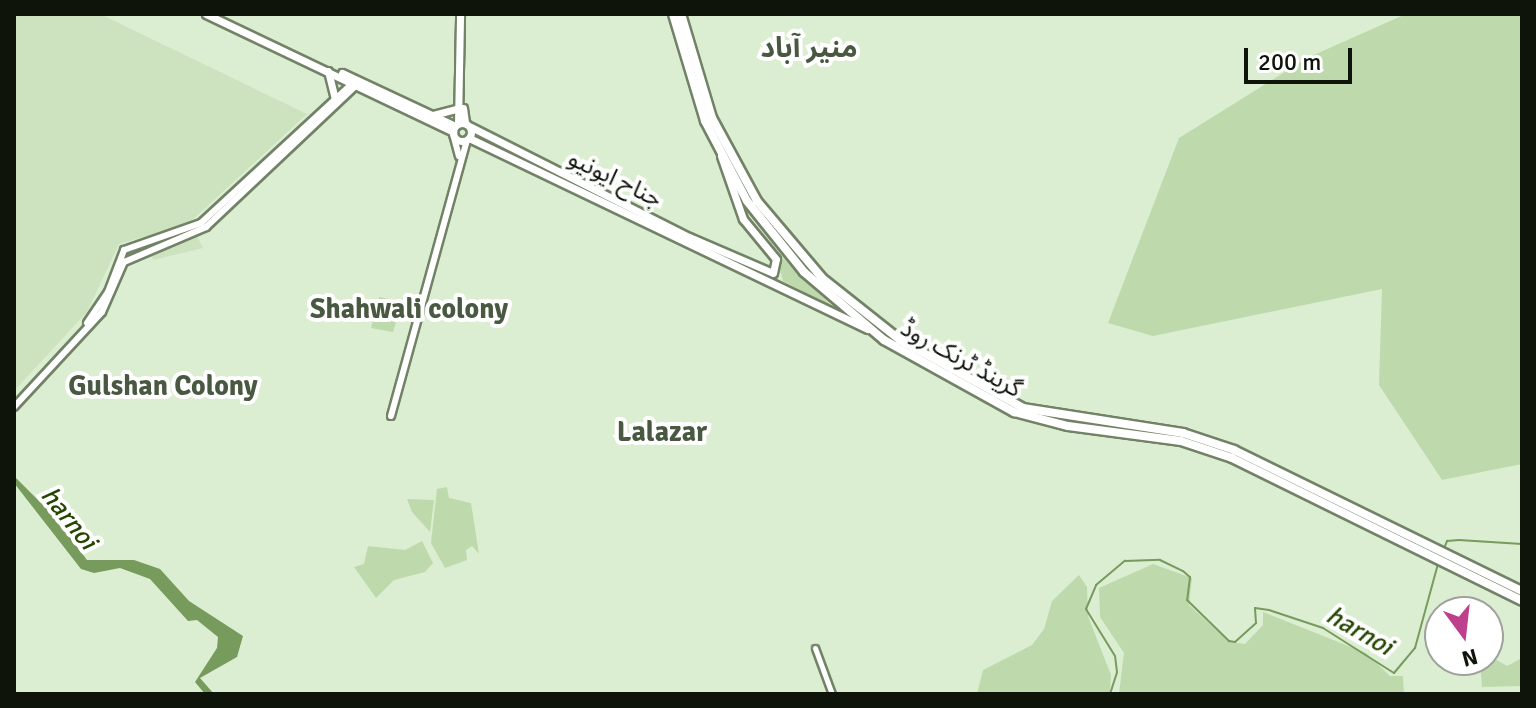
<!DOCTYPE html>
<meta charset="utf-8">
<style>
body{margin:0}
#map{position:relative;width:1536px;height:708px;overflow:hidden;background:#dceed1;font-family:Signika,"Noto Sans Arabic",sans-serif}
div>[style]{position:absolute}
.built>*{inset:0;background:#cde3bf}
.green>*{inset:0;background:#bedaac}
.water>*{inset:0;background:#779a5d}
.stream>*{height:2px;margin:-1px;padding:0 1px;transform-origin:1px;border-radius:1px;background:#779a5d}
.roads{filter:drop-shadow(2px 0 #728267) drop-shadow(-2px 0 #728267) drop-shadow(0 2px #728267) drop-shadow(0 -2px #728267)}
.tertiary>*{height:5px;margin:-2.5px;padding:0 2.5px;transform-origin:2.5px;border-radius:2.5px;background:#fff}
.secondary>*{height:6px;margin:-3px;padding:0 3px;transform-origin:3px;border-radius:3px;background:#fff}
.primary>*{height:7px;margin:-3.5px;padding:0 3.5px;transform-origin:3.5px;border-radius:3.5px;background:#fff}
.primary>.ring{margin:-3.5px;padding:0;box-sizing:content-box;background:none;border:7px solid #fff;border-radius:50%}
.trunk>*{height:8px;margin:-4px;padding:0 4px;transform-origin:4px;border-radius:4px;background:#fff}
span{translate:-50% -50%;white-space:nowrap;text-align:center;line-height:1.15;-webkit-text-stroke:8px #fff;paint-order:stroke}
.street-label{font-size:24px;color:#0e140a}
.water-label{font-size:26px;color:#254601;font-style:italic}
.quarter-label{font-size:28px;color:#495840;font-weight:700}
.frame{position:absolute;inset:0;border:16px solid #0e140a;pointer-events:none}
.north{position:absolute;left:1424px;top:596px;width:80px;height:80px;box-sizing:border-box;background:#fff;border:2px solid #9fa19d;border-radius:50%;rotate:165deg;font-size:22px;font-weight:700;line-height:32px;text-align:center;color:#0e140a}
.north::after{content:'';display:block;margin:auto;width:28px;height:36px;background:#be3f8b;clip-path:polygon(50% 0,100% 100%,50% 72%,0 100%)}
.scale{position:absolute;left:1244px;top:48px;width:108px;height:36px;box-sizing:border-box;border:4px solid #0e140a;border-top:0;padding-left:10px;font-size:24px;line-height:28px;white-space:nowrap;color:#0e140a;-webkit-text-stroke:6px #fff;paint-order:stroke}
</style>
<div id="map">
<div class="built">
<i style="clip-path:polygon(14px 14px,100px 14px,307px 114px,188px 224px,119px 244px,87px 312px,14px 391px)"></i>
<i style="clip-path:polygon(197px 236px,203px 248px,153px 260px,151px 252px)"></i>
</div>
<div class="green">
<i style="clip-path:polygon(1406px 14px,1522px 14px,1522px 464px,1442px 480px,1379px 385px,1382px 289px,1153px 336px,1108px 323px,1179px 138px,1307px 58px)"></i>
<i style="clip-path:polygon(774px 248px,796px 272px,833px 307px,783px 281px)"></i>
<i style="clip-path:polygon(379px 297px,402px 302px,393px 332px,371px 328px)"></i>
<i style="clip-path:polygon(447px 487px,449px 498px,471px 503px,479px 554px,472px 546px,466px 550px,467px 560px,445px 568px,431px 543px,437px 489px)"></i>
<i style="clip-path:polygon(407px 499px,434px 500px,430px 532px,412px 512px)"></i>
<i style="clip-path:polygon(422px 541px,433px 563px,425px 572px,394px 580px,376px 598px,354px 567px,364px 564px,368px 546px,405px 550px)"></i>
<i style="clip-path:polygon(1153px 564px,1192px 578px,1189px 605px,1229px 642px,1245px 644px,1263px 625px,1263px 612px,1366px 653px,1390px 676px,1403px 676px,1404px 694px,1119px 694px,1124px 653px,1100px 617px,1099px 588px)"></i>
<i style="clip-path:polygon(1079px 575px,1087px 587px,1088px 616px,1111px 675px,1110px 694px,977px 694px,983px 670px,1032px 645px,1044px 629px,1052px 601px)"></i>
<i style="clip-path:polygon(1488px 655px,1507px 666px,1522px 658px,1522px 686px,1482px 687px,1480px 660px,1488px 660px)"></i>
</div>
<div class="water">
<i style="clip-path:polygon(14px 476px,55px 517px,87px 560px,134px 560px,160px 569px,189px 601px,243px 636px,237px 657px,200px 678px,214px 694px,205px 694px,195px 682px,217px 648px,218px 637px,197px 620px,188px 621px,150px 579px,120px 568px,94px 573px,81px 569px,14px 483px)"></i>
</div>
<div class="stream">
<i style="left:1443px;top:551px;width:11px;rotate:-68deg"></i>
<i style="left:1447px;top:541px;width:12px;rotate:-5deg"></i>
<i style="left:1459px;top:540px;width:63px;rotate:3.6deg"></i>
<i style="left:1110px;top:694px;width:23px;rotate:-72deg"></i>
<i style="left:1117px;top:672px;width:16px;rotate:-97deg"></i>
<i style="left:1115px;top:656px;width:55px;rotate:-121.7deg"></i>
<i style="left:1086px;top:609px;width:26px;rotate:-67deg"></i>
<i style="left:1096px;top:585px;width:38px;rotate:-40deg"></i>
<i style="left:1125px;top:561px;width:35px;rotate:-2deg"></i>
<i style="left:1160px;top:560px;width:25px;rotate:26deg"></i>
<i style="left:1183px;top:571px;width:9px;rotate:41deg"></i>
<i style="left:1190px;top:577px;width:23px;rotate:97deg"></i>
<i style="left:1187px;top:600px;width:59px;rotate:44.3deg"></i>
<i style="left:1229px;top:641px;width:6px;rotate:9deg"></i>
<i style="left:1235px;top:642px;width:28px;rotate:-42deg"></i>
<i style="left:1256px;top:623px;width:15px;rotate:-94deg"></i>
<i style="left:1255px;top:608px;width:14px;rotate:8deg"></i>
<i style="left:1269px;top:610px;width:57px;rotate:18.4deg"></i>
<i style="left:1323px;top:628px;width:84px;rotate:32.4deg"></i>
<i style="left:1394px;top:673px;width:33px;rotate:-50deg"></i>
<i style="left:1415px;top:648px;width:87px;rotate:-74.7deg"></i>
</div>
<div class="roads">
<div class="tertiary">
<i style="left:815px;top:648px;width:49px;rotate:69.7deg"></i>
</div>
<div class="secondary">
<i style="left:453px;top:134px;width:23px;rotate:75deg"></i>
<i style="left:87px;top:323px;width:37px;rotate:-56deg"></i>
<i style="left:108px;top:292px;width:45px;rotate:-69.1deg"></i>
<i style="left:124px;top:250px;width:82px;rotate:-19.3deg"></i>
<i style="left:201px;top:223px;width:208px;rotate:-42.7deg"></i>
<i style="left:14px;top:407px;width:129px;rotate:-47.2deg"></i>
<i style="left:102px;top:312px;width:55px;rotate:-66.3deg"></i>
<i style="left:124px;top:262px;width:89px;rotate:-23.1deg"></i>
<i style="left:206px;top:227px;width:209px;rotate:-43.3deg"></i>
<i style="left:391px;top:416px;width:286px;rotate:-74.6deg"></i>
</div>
<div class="primary">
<i style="left:206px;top:14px;width:274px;rotate:25.5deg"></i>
<i style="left:328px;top:71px;width:29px;rotate:76deg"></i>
<i style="left:342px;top:73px;width:125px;rotate:25.1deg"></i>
<i style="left:463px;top:108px;width:15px;rotate:82deg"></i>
<i style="left:433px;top:115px;width:27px;rotate:-15deg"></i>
<i class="ring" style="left:453px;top:123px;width:11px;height:11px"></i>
<i style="left:458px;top:123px;width:109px;rotate:-88.9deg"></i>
<i style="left:471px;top:127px;width:244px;rotate:26.8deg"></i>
<i style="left:689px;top:237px;width:91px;rotate:23.2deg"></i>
<i style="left:773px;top:273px;width:14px;rotate:-78deg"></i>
<i style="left:776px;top:259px;width:52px;rotate:-129.5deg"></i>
<i style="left:743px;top:219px;width:67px;rotate:-109.2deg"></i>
<i style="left:469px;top:138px;width:442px;rotate:25.6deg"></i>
</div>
<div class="trunk">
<i style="left:673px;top:14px;width:112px;rotate:73.3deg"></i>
<i style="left:705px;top:121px;width:90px;rotate:62.3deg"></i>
<i style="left:747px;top:201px;width:91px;rotate:51.2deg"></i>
<i style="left:804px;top:272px;width:105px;rotate:40.4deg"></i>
<i style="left:884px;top:340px;width:149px;rotate:29deg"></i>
<i style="left:1014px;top:412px;width:56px;rotate:14.5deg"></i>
<i style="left:1068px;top:426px;width:114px;rotate:7.6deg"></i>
<i style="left:1181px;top:441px;width:54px;rotate:18.4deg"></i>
<i style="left:1232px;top:458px;width:323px;rotate:26.2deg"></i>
<i style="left:681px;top:14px;width:109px;rotate:73.4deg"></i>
<i style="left:712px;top:118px;width:94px;rotate:61.5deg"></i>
<i style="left:757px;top:201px;width:101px;rotate:49.8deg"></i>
<i style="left:822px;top:278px;width:100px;rotate:38.5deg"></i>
<i style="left:900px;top:340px;width:141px;rotate:28.9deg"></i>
<i style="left:1023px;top:408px;width:162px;rotate:8.9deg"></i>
<i style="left:1183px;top:433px;width:54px;rotate:18.4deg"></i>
<i style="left:1234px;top:450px;width:321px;rotate:26.1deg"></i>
</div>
</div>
<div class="street-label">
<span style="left:615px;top:179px;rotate:26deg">جناح ایونیو</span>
<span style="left:961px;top:359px;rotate:29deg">گرینڈ ٹرنک روڈ</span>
</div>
<div class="water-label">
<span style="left:68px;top:519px;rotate:51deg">harnoi</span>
<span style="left:1359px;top:632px;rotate:30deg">harnoi</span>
</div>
<div class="quarter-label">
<span style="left:809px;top:48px">منیر آباد</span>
<span style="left:409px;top:309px">Shahwali colony</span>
<span style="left:163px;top:386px">Gulshan Colony</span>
<span style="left:662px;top:432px">Lalazar</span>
</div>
<div class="frame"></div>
<div class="north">N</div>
<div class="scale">200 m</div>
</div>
